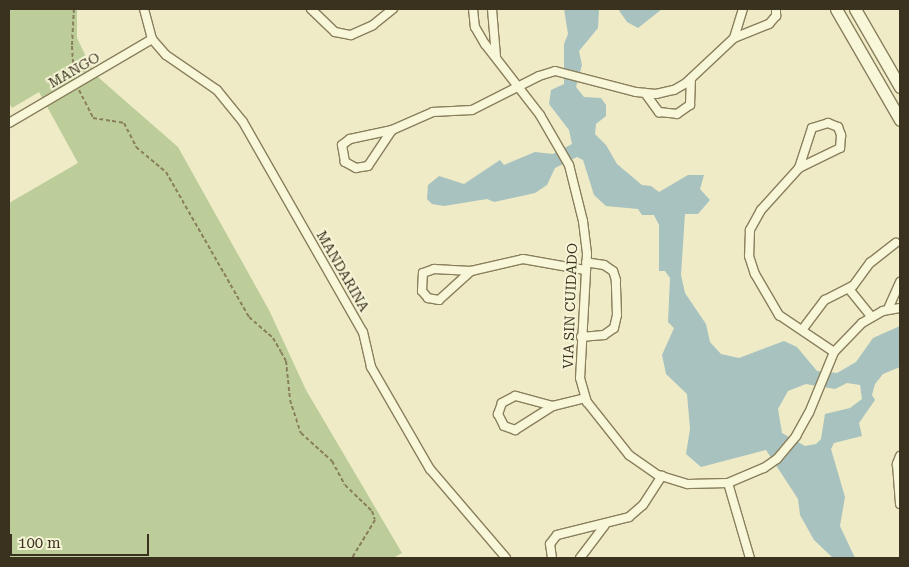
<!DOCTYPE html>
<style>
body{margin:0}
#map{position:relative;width:909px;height:567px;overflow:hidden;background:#efebc6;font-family:"Roboto Serif",serif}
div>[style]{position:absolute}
.green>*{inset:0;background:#bccd9a}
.water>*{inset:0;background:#a8c2c0}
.path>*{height:2px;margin-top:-1px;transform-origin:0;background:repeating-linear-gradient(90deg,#8a7f5c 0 4px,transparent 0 6.5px)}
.roads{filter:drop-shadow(1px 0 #8a7f5c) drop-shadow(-1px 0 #8a7f5c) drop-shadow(0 1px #8a7f5c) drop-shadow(0 -1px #8a7f5c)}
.minor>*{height:8px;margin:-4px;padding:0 4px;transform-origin:4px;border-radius:4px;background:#f9f7da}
.secondary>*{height:11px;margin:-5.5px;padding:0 5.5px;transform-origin:5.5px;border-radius:5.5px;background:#f9f7da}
span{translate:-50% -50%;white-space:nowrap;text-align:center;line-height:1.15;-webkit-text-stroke:4px #f6f4d6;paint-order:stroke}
.street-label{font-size:14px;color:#3a321f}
.frame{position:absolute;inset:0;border:10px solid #3a321f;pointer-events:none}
.scale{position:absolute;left:10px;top:534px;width:139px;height:22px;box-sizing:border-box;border:2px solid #3a321f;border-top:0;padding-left:6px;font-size:15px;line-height:18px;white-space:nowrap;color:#3a321f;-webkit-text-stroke:4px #f6f4d6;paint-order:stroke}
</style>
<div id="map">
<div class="green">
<i style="clip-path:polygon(9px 9px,77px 9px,77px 38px,90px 65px,99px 78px,178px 147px,269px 310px,306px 390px,402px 553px,393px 558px,9px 558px,9px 203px,78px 163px,39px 92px,12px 108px,9px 103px)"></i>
</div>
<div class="water">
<i style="clip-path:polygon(evenodd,564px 9px,599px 9px,598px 28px,579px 51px,582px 65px,576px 87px,584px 97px,601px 98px,606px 105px,606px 116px,596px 124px,595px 134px,606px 145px,617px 164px,642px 185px,651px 186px,659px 192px,688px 175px,704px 175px,700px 189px,710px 200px,698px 214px,685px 214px,681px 275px,685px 293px,706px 324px,710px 342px,721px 354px,739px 358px,784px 341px,797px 347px,817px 371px,837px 373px,856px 362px,873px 338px,900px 326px,900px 367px,883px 374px,875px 384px,872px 395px,875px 400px,859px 423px,862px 436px,834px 443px,831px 449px,845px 497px,840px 526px,855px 558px,833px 558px,814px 540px,800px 515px,798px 499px,766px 450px,701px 467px,686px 454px,690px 429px,687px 394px,666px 374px,662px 355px,674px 328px,668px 322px,670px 278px,665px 271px,659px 271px,659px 225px,654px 215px,642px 215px,638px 209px,606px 206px,594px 195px,583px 160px,577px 157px,555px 168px,547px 185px,535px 193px,494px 202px,487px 199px,444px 206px,432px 204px,427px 199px,428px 185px,439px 176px,464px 184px,500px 160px,504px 165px,535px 152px,553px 154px,572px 144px,569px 130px,549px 104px,551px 90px,564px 84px,564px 44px,568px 34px,564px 9px,847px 383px,860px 385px,862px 399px,850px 408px,825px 414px,821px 439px,816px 444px,805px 446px,782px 433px,778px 409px,788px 391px,806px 384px,835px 389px,847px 383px)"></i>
<i style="clip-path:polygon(618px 9px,662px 9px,638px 28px,627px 22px)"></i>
</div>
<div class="path">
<i style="left:74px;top:76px;width:31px;rotate:-94deg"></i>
<i style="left:72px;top:45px;width:36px;rotate:-87deg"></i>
<i style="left:79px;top:90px;width:31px;rotate:63deg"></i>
<i style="left:93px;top:118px;width:31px;rotate:9deg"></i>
<i style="left:124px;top:123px;width:27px;rotate:63deg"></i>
<i style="left:136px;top:147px;width:39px;rotate:40deg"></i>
<i style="left:166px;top:172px;width:167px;rotate:60.2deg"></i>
<i style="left:249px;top:317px;width:32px;rotate:41deg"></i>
<i style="left:273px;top:338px;width:16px;rotate:60deg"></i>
<i style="left:281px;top:352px;width:10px;rotate:61deg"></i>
<i style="left:286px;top:361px;width:39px;rotate:84deg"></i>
<i style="left:290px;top:400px;width:35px;rotate:72deg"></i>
<i style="left:301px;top:433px;width:42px;rotate:42.1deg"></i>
<i style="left:332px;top:461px;width:27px;rotate:62deg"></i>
<i style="left:345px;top:485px;width:37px;rotate:44deg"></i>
<i style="left:372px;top:511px;width:9px;rotate:72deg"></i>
<i style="left:375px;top:520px;width:44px;rotate:121.2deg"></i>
</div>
<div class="roads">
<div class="minor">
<i style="left:144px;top:9px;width:31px;rotate:75deg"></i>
<i style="left:152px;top:39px;width:21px;rotate:49deg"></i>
<i style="left:166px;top:55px;width:62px;rotate:34.5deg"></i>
<i style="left:217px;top:90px;width:41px;rotate:50.9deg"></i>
<i style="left:243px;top:122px;width:242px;rotate:60.3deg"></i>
<i style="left:363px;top:332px;width:36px;rotate:77deg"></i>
<i style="left:371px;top:367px;width:118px;rotate:60deg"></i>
<i style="left:430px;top:469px;width:117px;rotate:49.5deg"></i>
<i style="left:311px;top:9px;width:33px;rotate:44deg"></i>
<i style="left:335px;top:32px;width:16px;rotate:11deg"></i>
<i style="left:351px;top:35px;width:24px;rotate:-24deg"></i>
<i style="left:373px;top:25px;width:26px;rotate:-39deg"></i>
<i style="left:473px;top:9px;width:18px;rotate:84deg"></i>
<i style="left:475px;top:27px;width:20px;rotate:60deg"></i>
<i style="left:485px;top:44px;width:90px;rotate:52.2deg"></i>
<i style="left:540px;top:115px;width:58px;rotate:59.9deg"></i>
<i style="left:569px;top:165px;width:58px;rotate:76deg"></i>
<i style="left:583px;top:221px;width:33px;rotate:83deg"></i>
<i style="left:587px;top:254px;width:124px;rotate:93.2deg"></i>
<i style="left:580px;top:378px;width:25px;rotate:74deg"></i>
<i style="left:587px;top:402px;width:68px;rotate:51.6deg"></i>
<i style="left:629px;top:455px;width:35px;rotate:35deg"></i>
<i style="left:658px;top:475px;width:31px;rotate:17deg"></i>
<i style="left:688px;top:484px;width:40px;rotate:-1.4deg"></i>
<i style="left:728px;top:483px;width:39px;rotate:-23deg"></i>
<i style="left:764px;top:468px;width:16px;rotate:-35deg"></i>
<i style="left:777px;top:459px;width:30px;rotate:-50deg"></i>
<i style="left:796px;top:436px;width:26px;rotate:-61deg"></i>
<i style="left:809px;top:413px;width:66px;rotate:-67.7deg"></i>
<i style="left:834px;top:352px;width:40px;rotate:-46deg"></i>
<i style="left:862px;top:323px;width:24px;rotate:-30deg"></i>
<i style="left:883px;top:311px;width:17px;rotate:-10deg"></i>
<i style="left:492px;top:9px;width:48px;rotate:85.2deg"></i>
<i style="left:734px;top:38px;width:38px;rotate:-22deg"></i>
<i style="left:769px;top:24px;width:11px;rotate:-49deg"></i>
<i style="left:776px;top:16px;width:7px;rotate:-90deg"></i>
<i style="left:645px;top:93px;width:24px;rotate:54deg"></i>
<i style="left:659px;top:112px;width:18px;rotate:6deg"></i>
<i style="left:677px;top:114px;width:16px;rotate:-35deg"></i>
<i style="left:690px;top:105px;width:26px;rotate:-88deg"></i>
<i style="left:9px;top:123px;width:166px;rotate:-30.4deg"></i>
<i style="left:392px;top:130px;width:43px;rotate:123.7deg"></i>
<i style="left:368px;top:166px;width:12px;rotate:171deg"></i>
<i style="left:356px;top:168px;width:13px;rotate:-151deg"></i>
<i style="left:345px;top:162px;width:17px;rotate:-100deg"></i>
<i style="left:342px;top:145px;width:10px;rotate:-37deg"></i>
<i style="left:350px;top:139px;width:43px;rotate:-12.1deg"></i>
<i style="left:392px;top:130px;width:45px;rotate:-23.7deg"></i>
<i style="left:433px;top:112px;width:39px;rotate:-3deg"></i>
<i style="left:472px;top:110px;width:75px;rotate:-26.9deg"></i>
<i style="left:539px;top:76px;width:17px;rotate:-17deg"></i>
<i style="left:555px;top:71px;width:84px;rotate:14.5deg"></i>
<i style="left:636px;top:92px;width:20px;rotate:6deg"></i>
<i style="left:656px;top:94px;width:18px;rotate:-13deg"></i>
<i style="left:674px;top:90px;width:14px;rotate:-30deg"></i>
<i style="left:686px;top:83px;width:66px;rotate:-43.2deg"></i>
<i style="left:734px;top:38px;width:30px;rotate:-73deg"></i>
<i style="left:799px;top:168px;width:42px;rotate:-72deg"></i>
<i style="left:812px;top:128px;width:17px;rotate:-17deg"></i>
<i style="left:828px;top:123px;width:11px;rotate:22deg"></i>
<i style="left:838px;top:127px;width:9px;rotate:69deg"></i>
<i style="left:841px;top:135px;width:13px;rotate:94deg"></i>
<i style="left:840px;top:148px;width:46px;rotate:154deg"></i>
<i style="left:799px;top:168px;width:57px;rotate:132.1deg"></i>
<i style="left:761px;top:210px;width:23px;rotate:119deg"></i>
<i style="left:750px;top:230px;width:26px;rotate:92deg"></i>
<i style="left:749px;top:256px;width:19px;rotate:72deg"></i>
<i style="left:755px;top:274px;width:48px;rotate:59.7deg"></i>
<i style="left:779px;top:315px;width:66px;rotate:33.9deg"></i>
<i style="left:471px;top:271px;width:43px;rotate:137.8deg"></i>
<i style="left:439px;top:300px;width:11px;rotate:-170deg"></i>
<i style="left:428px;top:298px;width:9px;rotate:-131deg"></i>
<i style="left:422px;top:291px;width:18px;rotate:-87deg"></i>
<i style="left:423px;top:273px;width:12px;rotate:-20deg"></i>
<i style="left:434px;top:269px;width:37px;rotate:3deg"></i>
<i style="left:471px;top:271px;width:53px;rotate:-13deg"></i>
<i style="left:523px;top:259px;width:63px;rotate:10.1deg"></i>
<i style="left:849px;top:289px;width:36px;rotate:51deg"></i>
<i style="left:888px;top:309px;width:30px;rotate:-66deg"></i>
<i style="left:802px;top:330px;width:38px;rotate:-53deg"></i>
<i style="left:825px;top:300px;width:31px;rotate:-27deg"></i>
<i style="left:853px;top:286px;width:29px;rotate:-54deg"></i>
<i style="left:870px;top:263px;width:33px;rotate:-38deg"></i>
<i style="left:581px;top:337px;width:23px;rotate:-5deg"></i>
<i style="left:604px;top:335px;width:12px;rotate:-35deg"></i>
<i style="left:614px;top:328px;width:13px;rotate:-77deg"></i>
<i style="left:617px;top:315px;width:35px;rotate:-92deg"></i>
<i style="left:616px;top:280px;width:9px;rotate:-108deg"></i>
<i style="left:613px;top:271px;width:11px;rotate:-146deg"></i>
<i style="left:604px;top:265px;width:18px;rotate:-171deg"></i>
<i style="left:553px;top:406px;width:39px;rotate:-165deg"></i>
<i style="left:515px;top:396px;width:15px;rotate:152deg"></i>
<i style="left:502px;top:403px;width:12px;rotate:110deg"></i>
<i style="left:498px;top:414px;width:13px;rotate:63deg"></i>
<i style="left:504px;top:426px;width:12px;rotate:20deg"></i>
<i style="left:515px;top:430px;width:45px;rotate:-32.3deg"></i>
<i style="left:553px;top:406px;width:33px;rotate:-14deg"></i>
<i style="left:900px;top:456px;width:9px;rotate:111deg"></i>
<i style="left:897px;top:464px;width:40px;rotate:85.7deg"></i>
<i style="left:728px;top:483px;width:78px;rotate:73.7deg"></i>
<i style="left:552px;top:558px;width:14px;rotate:-98deg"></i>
<i style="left:550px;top:544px;width:11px;rotate:-52deg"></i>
<i style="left:557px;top:535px;width:74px;rotate:-14deg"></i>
<i style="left:629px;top:517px;width:18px;rotate:-41deg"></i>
<i style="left:643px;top:505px;width:35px;rotate:-57deg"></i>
<i style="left:580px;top:558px;width:41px;rotate:-52.9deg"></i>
</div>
<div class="secondary">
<i style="left:836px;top:9px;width:128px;rotate:60deg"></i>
<i style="left:855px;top:9px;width:90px;rotate:60deg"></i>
</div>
</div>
<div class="street-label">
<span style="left:74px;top:70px;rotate:-30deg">MANGO</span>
<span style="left:343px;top:271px;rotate:60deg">MANDARINA</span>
<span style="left:570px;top:306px;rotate:-88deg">VIA SIN CUIDADO</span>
</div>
<div class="frame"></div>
<div class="scale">100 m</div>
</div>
